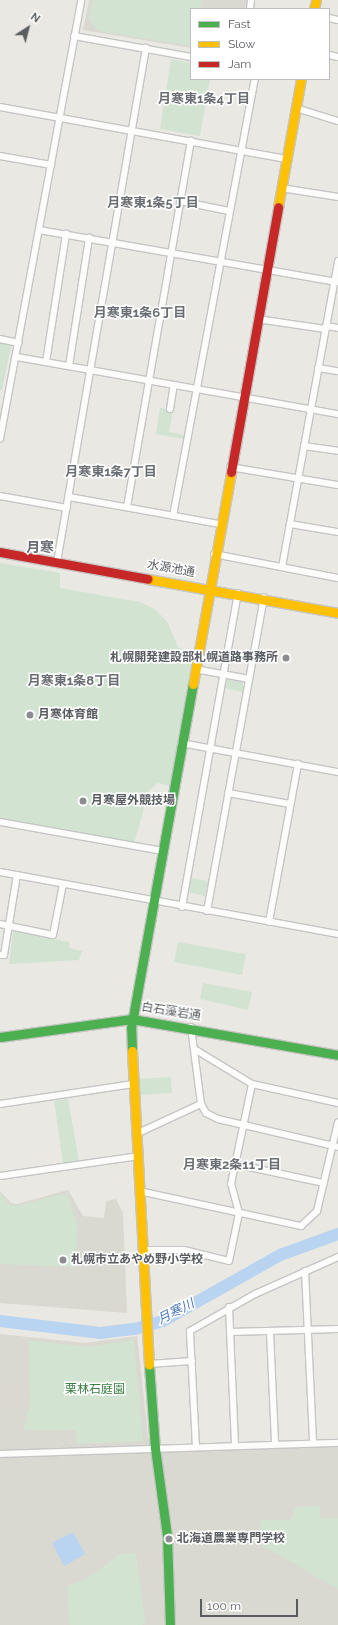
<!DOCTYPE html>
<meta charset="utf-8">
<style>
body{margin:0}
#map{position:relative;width:338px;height:1625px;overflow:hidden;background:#e9e8e3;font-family:Raleway,"Noto Sans JP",sans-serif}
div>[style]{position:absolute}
.education>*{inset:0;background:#d9d8d1}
.green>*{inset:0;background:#d2e4d1}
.water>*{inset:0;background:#b9d4f1}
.river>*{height:12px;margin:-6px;padding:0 6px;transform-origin:6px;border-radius:6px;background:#b9d4f1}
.roads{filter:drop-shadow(1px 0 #c5c5c5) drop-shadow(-1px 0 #c5c5c5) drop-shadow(0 1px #c5c5c5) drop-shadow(0 -1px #c5c5c5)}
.street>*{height:6px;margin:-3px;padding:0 3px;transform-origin:3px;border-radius:3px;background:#fcfcfb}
.fast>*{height:9px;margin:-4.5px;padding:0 4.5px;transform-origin:4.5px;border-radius:4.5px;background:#4caf50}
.slow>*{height:9px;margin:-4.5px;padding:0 4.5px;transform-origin:4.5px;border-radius:4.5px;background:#ffc107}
.jam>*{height:9px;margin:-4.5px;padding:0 4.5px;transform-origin:4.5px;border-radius:4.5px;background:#c62828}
.dots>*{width:11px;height:11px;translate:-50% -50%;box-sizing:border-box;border:2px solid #fff;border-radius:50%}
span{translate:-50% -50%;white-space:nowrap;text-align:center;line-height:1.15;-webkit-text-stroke:3px #fff;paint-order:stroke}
.street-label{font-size:12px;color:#595c60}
.poi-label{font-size:12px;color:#595c60;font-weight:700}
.right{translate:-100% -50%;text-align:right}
.left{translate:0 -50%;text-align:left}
.park-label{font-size:12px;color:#3b7e44}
.neighbourhood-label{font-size:13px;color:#6a6e72;font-weight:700}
.water-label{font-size:13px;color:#4a76b7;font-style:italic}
.quarter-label{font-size:14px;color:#6a6e72;font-weight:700}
.legend{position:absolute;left:190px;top:8px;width:140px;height:72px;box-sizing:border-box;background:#fff;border:1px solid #bdbebf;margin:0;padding:5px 7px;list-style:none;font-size:12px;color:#595c60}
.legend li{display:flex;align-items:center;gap:8px;height:20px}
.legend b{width:20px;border:1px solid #bdbebf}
.north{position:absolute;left:8px;top:8px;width:40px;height:40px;-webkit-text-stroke:3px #fff;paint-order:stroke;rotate:36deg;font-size:11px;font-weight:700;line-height:16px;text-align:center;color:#595c60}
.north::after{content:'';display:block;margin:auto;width:14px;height:18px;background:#595c60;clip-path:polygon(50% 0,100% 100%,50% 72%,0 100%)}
.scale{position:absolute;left:200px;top:1599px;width:98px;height:18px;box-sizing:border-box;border:2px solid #595c60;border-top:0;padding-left:5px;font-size:12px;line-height:14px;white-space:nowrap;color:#595c60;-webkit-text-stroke:3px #fff;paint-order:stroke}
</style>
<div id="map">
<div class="education">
<i style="clip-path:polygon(89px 0,247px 0,245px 9px,191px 9px,191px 48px,83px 30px)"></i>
<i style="clip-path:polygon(68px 1190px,83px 1216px,104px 1218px,106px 1201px,116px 1199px,123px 1213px,127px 1313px,0 1303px,0 1191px,11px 1203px,17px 1204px)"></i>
<i style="clip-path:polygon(0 1334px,85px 1343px,137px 1336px,150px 1453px,338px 1447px,338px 1625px,0 1625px)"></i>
</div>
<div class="green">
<i style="clip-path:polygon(93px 0,202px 0,200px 9px,191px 9px,191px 46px,98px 31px,89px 18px)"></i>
<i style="clip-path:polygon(171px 59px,191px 63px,191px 79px,210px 79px,200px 136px,160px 129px)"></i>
<i style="clip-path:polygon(0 341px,11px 346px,2px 390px,0 390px)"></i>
<i style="clip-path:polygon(160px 408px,173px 410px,169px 432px,184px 435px,183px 439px,156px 434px)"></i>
<i style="clip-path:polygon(0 563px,60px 573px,60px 588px,140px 602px,155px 609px,168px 623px,178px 647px,193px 654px,170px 786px,158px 783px,145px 794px,143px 813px,134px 843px,0 819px)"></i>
<i style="clip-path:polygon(228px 678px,243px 681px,243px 692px,225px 688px)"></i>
<i style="clip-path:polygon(190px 878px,208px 881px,205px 896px,187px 892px)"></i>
<i style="clip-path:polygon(13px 931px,69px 942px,69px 948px,82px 951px,79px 960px,9px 964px)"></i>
<i style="clip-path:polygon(178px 942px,246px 954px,242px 975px,174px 962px)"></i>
<i style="clip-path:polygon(203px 983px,252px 992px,248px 1010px,200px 999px)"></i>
<i style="clip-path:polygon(171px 1077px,172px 1093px,140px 1095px,139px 1079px)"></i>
<i style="clip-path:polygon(68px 1099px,79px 1161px,63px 1163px,54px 1101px)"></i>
<i style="clip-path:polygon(0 1192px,9px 1205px,15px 1206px,62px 1194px,70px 1198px,77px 1225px,76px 1267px,0 1264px)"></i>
<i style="clip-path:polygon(29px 1340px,88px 1347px,134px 1340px,143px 1441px,77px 1444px,76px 1430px,23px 1430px,30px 1406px)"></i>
<i style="clip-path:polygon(320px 1506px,320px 1518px,338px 1518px,338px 1589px,258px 1543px,261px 1520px,291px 1520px,296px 1507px)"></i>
<i style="clip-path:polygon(136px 1553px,145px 1622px,142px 1625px,70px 1625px,67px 1586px,86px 1579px,120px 1554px)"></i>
</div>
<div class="water">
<i style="clip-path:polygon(73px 1532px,85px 1554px,64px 1566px,52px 1543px)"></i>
</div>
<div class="river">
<i style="left:0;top:1321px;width:101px;rotate:6.8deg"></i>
<i style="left:100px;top:1333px;width:35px;rotate:-7deg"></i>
<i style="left:135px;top:1329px;width:29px;rotate:-16deg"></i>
<i style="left:163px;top:1321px;width:134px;rotate:-29.4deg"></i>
<i style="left:280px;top:1255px;width:62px;rotate:-19.9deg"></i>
</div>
<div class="roads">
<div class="street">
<i style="left:250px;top:9px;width:9px;rotate:-84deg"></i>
<i style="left:329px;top:18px;width:9px;rotate:13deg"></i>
<i style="left:74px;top:36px;width:119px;rotate:10.2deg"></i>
<i style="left:329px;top:55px;width:9px;rotate:13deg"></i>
<i style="left:0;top:107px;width:291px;rotate:10.3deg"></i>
<i style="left:296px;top:108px;width:44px;rotate:17.2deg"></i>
<i style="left:0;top:156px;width:52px;rotate:10deg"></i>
<i style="left:281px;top:188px;width:58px;rotate:9deg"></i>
<i style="left:180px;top:201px;width:50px;rotate:11.5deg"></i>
<i style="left:39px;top:230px;width:302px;rotate:9.9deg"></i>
<i style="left:257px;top:319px;width:69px;rotate:8.4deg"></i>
<i style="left:326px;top:326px;width:12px;rotate:9deg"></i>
<i style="left:0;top:339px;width:19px;rotate:12deg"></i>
<i style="left:17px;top:357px;width:326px;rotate:10.1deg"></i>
<i style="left:46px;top:362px;width:130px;rotate:-81.1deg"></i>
<i style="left:69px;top:366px;width:130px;rotate:-81.1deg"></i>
<i style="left:318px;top:368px;width:20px;rotate:9deg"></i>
<i style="left:170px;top:409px;width:24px;rotate:-81deg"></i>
<i style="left:0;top:439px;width:446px;rotate:-79.5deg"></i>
<i style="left:304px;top:446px;width:34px;rotate:8deg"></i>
<i style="left:230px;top:467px;width:109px;rotate:9.5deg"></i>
<i style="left:0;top:496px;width:68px;rotate:10.2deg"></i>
<i style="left:69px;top:497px;width:152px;rotate:10.2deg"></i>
<i style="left:127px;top:507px;width:372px;rotate:-80.1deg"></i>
<i style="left:173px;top:516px;width:445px;rotate:-79.4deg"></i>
<i style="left:290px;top:524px;width:49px;rotate:9.5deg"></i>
<i style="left:214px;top:554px;width:126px;rotate:11deg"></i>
<i style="left:57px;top:562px;width:522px;rotate:-80.18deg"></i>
<i style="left:282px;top:567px;width:311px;rotate:-79.6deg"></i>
<i style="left:195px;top:669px;width:55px;rotate:10.5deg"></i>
<i style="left:181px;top:743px;width:160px;rotate:10.5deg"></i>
<i style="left:228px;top:793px;width:63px;rotate:10.1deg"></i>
<i style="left:0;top:822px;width:165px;rotate:10.1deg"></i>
<i style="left:0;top:872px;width:344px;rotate:10.4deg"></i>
<i style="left:182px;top:907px;width:319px;rotate:-79.9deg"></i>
<i style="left:207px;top:911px;width:319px;rotate:-79.7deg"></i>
<i style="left:269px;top:922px;width:161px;rotate:-79.6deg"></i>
<i style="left:0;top:924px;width:54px;rotate:11.7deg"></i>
<i style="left:53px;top:935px;width:52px;rotate:-78.9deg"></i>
<i style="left:0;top:955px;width:4px"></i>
<i style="left:4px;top:955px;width:81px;rotate:-80.8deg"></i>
<i style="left:191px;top:1027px;width:78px;rotate:82.6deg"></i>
<i style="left:201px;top:1104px;width:10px;rotate:61deg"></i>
<i style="left:206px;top:1113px;width:13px;rotate:27deg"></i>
<i style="left:218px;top:1119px;width:123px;rotate:13.1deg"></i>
<i style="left:196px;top:1050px;width:66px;rotate:31.3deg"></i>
<i style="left:252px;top:1084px;width:88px;rotate:12.5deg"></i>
<i style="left:0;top:1104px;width:135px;rotate:-8.5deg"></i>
<i style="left:136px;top:1134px;width:72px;rotate:-24.8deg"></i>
<i style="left:235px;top:1164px;width:91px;rotate:12.1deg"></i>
<i style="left:0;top:1176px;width:139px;rotate:-8.2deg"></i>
<i style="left:139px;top:1191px;width:166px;rotate:12.2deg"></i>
<i style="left:301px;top:1226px;width:22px;rotate:-43deg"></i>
<i style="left:317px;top:1211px;width:91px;rotate:-76.7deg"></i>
<i style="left:142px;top:1250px;width:42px"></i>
<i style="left:184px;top:1250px;width:46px;rotate:13.7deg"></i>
<i style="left:229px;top:1261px;width:49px;rotate:-78.2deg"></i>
<i style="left:239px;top:1213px;width:30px;rotate:-105deg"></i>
<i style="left:231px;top:1184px;width:102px;rotate:-78.1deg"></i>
<i style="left:305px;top:1271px;width:172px;rotate:87.3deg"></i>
<i style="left:229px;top:1307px;width:139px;rotate:87.5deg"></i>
<i style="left:230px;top:1332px;width:108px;rotate:-1.6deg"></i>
<i style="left:270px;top:1332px;width:112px;rotate:87.4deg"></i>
<i style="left:149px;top:1364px;width:43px;rotate:-4deg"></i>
<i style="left:196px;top:1447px;width:116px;rotate:-93deg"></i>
<i style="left:190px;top:1331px;width:75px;rotate:-29.6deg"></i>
<i style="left:255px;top:1294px;width:91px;rotate:-24deg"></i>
<i style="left:0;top:1454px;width:338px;rotate:-1.9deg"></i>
</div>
<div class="fast">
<i style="left:0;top:1037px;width:133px;rotate:-7.8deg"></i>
<i style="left:132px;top:1019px;width:209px;rotate:9.9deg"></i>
<i style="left:132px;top:1051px;width:23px;rotate:-92deg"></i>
<i style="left:131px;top:1028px;width:350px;rotate:-79.8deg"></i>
<i style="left:149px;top:1365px;width:83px;rotate:85.9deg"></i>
<i style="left:155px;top:1448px;width:89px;rotate:82.2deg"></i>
<i style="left:167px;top:1536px;width:89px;rotate:88.1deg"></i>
</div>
<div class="slow">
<i style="left:314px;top:9px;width:9px;rotate:-77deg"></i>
<i style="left:278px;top:207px;width:130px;rotate:-79.8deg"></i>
<i style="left:148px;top:579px;width:193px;rotate:10.1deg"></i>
<i style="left:193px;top:684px;width:215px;rotate:-79.8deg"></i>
<i style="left:132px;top:1051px;width:314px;rotate:86.9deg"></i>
</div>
<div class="jam">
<i style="left:231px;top:472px;width:269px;rotate:-79.9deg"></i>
<i style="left:0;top:552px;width:150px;rotate:10.3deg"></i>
</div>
</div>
<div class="dots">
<i style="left:286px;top:658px;background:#8b8d8e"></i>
<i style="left:30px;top:715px;background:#8b8d8e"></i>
<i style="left:83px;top:801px;background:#8b8d8e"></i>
<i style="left:63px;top:1260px;background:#8b8d8e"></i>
<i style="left:169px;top:1539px;background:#8b8d8e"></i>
</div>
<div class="street-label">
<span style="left:171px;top:569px;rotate:10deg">水源池通</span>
<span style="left:171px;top:1012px;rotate:9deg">白石藻岩通</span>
</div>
<div class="poi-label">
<span class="right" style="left:278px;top:658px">札幌開発建設部札幌道路事務所</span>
<span class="left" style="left:38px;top:715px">月寒体育館</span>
<span class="left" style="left:91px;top:801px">月寒屋外競技場</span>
<span class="left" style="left:71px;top:1260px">札幌市立あやめ野小学校</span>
<span class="left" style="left:177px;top:1539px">北海道農業専門学校</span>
</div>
<div class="park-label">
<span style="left:95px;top:1390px">栗林石庭園</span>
</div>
<div class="neighbourhood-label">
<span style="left:204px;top:99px">月寒東1条4丁目</span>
<span style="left:153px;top:203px">月寒東1条5丁目</span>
<span style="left:140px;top:313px">月寒東1条6丁目</span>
<span style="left:111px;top:472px">月寒東1条7丁目</span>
<span style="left:74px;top:681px">月寒東1条8丁目</span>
<span style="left:232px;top:1165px">月寒東2条11丁目</span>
</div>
<div class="water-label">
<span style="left:176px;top:1312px;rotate:-27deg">月寒川</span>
</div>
<div class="quarter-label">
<span style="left:40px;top:547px">月寒</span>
</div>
<ul class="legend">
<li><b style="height:5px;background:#4caf50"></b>Fast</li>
<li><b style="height:5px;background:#ffc107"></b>Slow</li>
<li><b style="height:5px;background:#c62828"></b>Jam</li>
</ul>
<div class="north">N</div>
<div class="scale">100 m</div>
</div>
